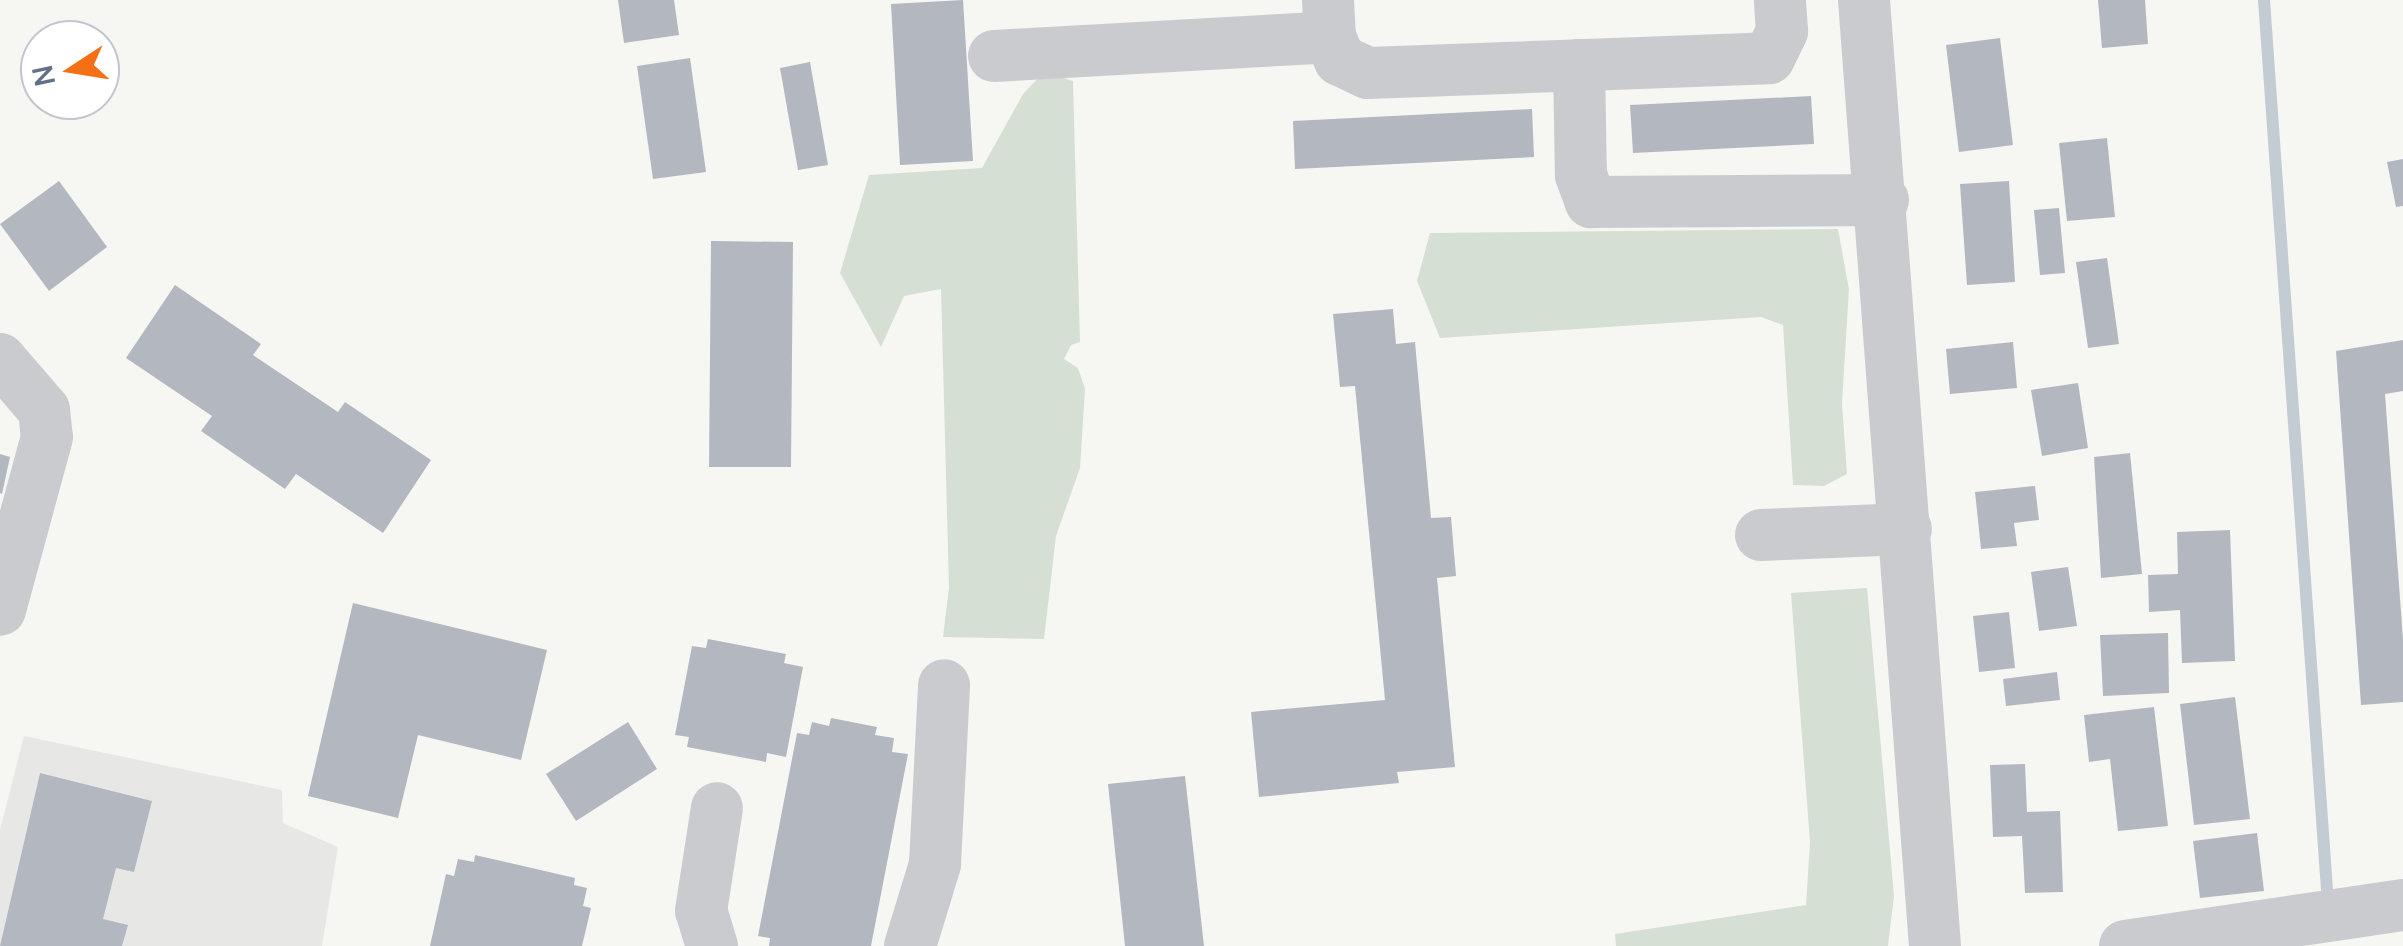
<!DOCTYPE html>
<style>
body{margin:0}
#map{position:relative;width:2403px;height:946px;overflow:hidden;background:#f6f7f3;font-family:Manrope,sans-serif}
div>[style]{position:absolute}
.built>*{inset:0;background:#e7e8e6}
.green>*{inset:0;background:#d6dfd4}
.stream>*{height:12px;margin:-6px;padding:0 6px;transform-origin:6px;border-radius:6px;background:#c4ccd3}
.building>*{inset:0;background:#b3b8c0}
.minor>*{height:52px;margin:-26px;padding:0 26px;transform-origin:26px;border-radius:26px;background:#c9cbcf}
span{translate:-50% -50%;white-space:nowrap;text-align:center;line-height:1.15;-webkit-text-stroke:10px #fff;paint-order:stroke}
.north{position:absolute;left:20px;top:20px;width:100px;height:100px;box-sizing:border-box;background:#fff;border:2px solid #c1c6cf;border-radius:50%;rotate:258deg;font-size:28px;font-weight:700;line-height:40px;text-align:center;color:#637187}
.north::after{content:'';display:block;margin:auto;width:35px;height:45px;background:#f56f15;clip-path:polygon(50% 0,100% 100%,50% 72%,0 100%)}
</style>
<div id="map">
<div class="built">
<i style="clip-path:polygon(24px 736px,282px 790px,283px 823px,338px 847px,322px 946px,0 946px,0 830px)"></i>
</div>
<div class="green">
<i style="clip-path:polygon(1044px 72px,1073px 81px,1080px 342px,1071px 345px,1064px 359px,1078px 368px,1085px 389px,1080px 468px,1056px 536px,1044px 639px,943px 637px,949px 588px,941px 289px,904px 296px,881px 347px,840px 273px,869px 175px,982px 168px,1023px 94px)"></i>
<i style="clip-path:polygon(1838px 229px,1849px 289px,1842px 403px,1847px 474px,1824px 486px,1793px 485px,1783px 325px,1761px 317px,1440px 338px,1417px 281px,1430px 233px)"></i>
<i style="clip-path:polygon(1867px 588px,1894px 896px,1888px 946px,1616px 946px,1615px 934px,1806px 905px,1810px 842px,1791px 593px)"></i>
</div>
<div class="stream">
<i style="left:2264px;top:0;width:907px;rotate:85.95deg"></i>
</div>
<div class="building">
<i style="clip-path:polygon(618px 0,674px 0,679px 35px,624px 43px)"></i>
<i style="clip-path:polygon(963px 0,973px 161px,900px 165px,891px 4px)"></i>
<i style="clip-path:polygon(2098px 0,2145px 0,2148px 44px,2102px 48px)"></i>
<i style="clip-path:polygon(2000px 38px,2013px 145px,1959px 152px,1946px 45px)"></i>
<i style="clip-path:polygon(690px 58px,706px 172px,653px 179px,637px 66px)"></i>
<i style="clip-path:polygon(810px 62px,828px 165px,798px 170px,780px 68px)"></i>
<i style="clip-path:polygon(1811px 96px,1814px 144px,1633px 153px,1630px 105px)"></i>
<i style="clip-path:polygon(1532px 109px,1534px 157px,1295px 169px,1293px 121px)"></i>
<i style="clip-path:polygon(2107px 138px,2115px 217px,2067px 221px,2059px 143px)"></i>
<i style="clip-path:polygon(2403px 159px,2403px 206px,2396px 207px,2387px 162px)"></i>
<i style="clip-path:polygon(59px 181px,107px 247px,49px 291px,0 224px)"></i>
<i style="clip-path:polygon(2009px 181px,2015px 282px,1967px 285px,1960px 184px)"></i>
<i style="clip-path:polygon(2059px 208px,2065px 273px,2040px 275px,2034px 210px)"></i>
<i style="clip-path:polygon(711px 241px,793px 242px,791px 467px,709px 467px)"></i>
<i style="clip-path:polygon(2107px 258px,2119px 344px,2088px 348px,2076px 262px)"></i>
<i style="clip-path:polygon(175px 285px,261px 344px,253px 355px,338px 412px,345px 402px,431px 460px,383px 533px,296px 474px,285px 489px,201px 431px,212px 416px,126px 358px)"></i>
<i style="clip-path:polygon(1393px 309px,1396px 344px,1415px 342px,1431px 518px,1451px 517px,1456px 576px,1437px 578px,1455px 767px,1397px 772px,1399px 783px,1259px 797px,1251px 712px,1385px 700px,1355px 386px,1340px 387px,1333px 314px)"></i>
<i style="clip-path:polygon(2403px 340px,2403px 391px,2385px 394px,2403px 639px,2403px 702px,2361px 705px,2336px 351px)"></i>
<i style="clip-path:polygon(2013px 342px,2017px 388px,1950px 394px,1946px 349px)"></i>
<i style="clip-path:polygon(2078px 383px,2088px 448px,2042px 456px,2031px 390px)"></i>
<i style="clip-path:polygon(2130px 453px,2142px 574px,2101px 578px,2094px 457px)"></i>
<i style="clip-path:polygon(0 454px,10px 457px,2px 494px,0 493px)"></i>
<i style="clip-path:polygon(2035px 486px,2039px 520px,2014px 523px,2017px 546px,1981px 549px,1975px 492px)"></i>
<i style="clip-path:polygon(2230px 530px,2235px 661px,2182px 663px,2180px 610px,2149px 612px,2148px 575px,2178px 574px,2177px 532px)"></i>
<i style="clip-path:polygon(2068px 567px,2077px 626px,2039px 631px,2031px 572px)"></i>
<i style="clip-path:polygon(353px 603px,547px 650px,521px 760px,418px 735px,398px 818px,308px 796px)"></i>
<i style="clip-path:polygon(2009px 612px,2015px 668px,1979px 672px,1973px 616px)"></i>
<i style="clip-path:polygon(2168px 633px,2169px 693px,2103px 696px,2100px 635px)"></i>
<i style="clip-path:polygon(708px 639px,786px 654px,784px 663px,803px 667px,786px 757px,767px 753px,766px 762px,687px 747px,689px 737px,675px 735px,692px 646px,706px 648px)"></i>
<i style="clip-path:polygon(2057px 672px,2060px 700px,2006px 706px,2003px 679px)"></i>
<i style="clip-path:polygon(2235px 697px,2250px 819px,2194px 825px,2180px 704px)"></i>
<i style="clip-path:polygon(2154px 707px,2168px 826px,2118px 831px,2110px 759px,2089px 762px,2084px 715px)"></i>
<i style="clip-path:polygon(831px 718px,877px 727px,875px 735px,894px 738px,892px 752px,908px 754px,871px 946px,769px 946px,770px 938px,758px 936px,797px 733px,809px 735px,812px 722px,829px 726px)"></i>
<i style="clip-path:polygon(628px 722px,657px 769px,576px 821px,546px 774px)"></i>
<i style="clip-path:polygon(2025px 764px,2027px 812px,2060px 811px,2063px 892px,2025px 893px,2022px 836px,1993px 837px,1990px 765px)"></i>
<i style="clip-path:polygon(40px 773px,152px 801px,134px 872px,116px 868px,103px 919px,128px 925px,122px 946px,0 946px)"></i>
<i style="clip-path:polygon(1185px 776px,1204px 946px,1125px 946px,1108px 784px)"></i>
<i style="clip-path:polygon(2257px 833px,2264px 891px,2200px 898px,2193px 841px)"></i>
<i style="clip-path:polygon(475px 855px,575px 878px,574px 885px,587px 888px,583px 906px,591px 908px,582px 946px,430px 946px,446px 874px,454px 876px,458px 859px,474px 862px)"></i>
</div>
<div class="minor">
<i style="left:1328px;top:0;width:37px;rotate:87deg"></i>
<i style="left:1330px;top:37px;width:25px;rotate:67deg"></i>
<i style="left:1340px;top:60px;width:31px;rotate:25deg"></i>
<i style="left:1368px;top:73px;width:401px;rotate:-2.1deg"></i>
<i style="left:1769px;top:58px;width:30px;rotate:-64deg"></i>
<i style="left:1782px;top:31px;width:31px;rotate:-94deg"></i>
<i style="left:1864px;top:0;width:949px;rotate:85.71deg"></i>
<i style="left:994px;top:56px;width:337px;rotate:-3.2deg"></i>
<i style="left:1579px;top:65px;width:110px;rotate:89deg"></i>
<i style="left:1581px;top:175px;width:29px;rotate:70deg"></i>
<i style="left:1591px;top:202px;width:292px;rotate:-0.4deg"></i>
<i style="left:0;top:359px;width:67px;rotate:49.2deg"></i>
<i style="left:44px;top:410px;width:27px;rotate:84deg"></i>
<i style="left:47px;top:437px;width:179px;rotate:105.2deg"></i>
<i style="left:1761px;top:535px;width:145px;rotate:-2.4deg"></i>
<i style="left:712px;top:946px;width:37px;rotate:-107deg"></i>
<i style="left:701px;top:911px;width:104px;rotate:-81.2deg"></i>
<i style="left:910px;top:946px;width:86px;rotate:-73deg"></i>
<i style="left:935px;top:864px;width:179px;rotate:-87.1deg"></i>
<i style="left:2125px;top:946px;width:281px;rotate:-8.4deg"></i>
</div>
<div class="north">N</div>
</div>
